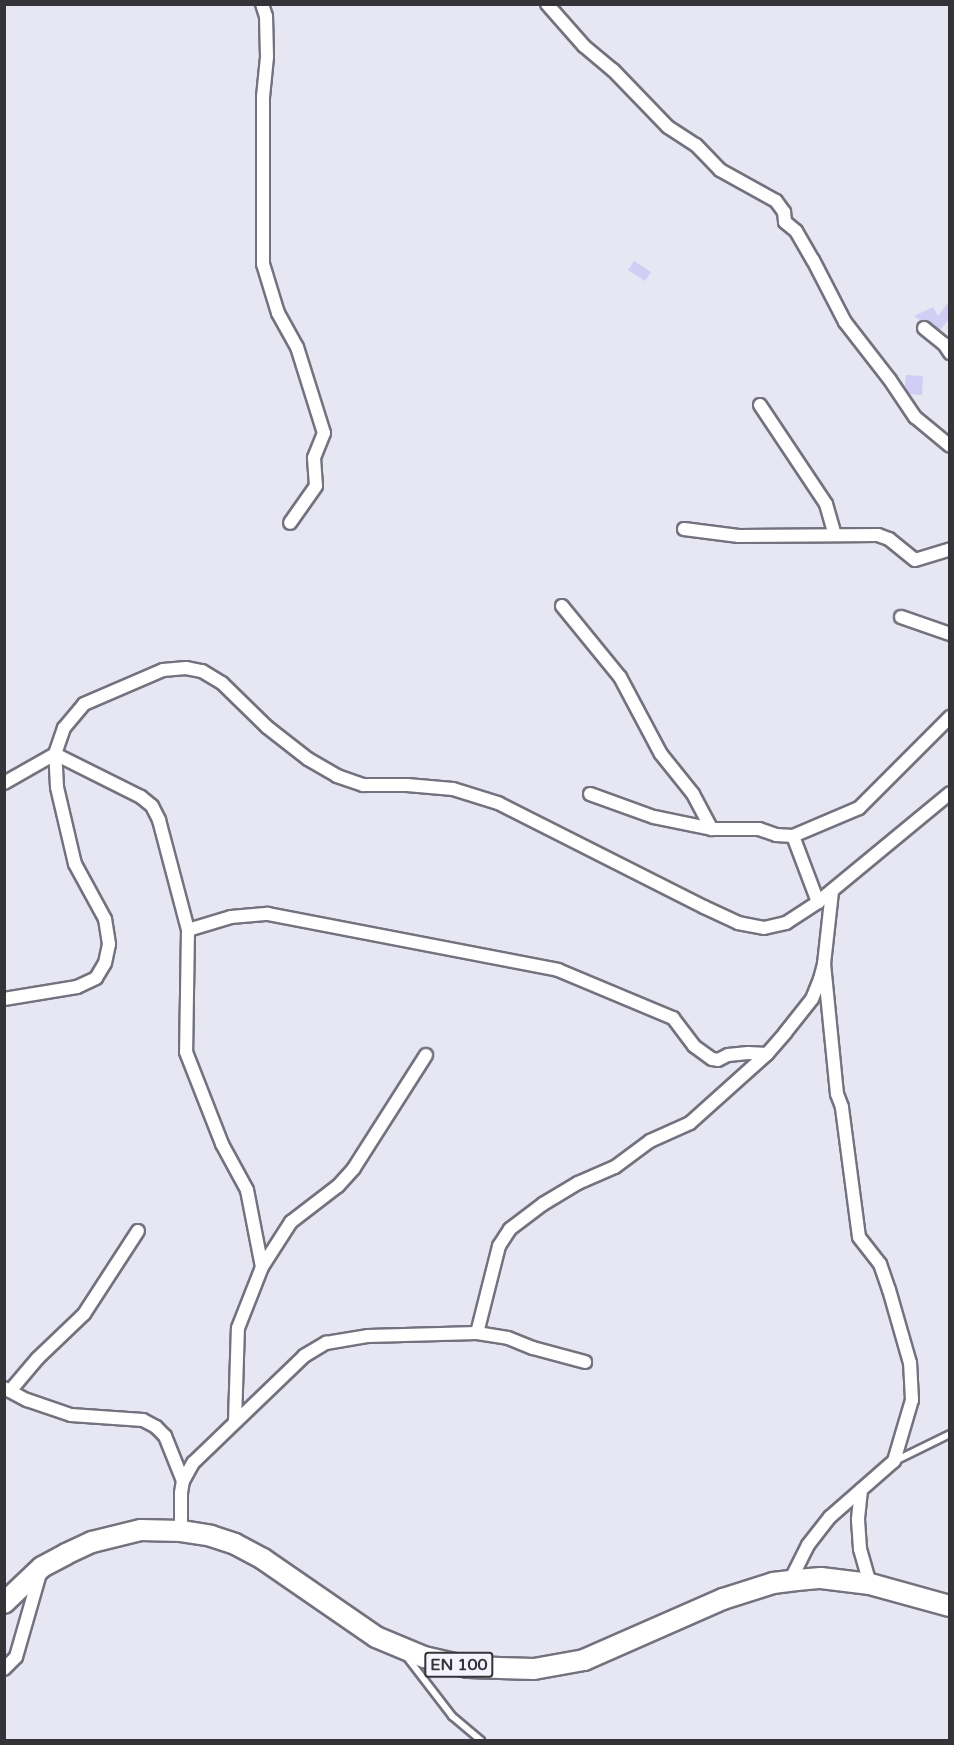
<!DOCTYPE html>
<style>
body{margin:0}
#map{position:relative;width:954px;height:1745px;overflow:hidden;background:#e7e6f3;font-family:"Varela Round",sans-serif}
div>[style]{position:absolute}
.building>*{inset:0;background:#d0cef5}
.roads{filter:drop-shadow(2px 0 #73727e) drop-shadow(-2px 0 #73727e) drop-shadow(0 2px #73727e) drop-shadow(0 -2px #73727e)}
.service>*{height:6px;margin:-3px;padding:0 3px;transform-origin:3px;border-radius:3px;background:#fff}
.minor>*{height:12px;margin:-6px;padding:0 6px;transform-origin:6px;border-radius:6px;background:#fff}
.primary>*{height:20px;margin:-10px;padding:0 10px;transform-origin:10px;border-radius:10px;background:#fff}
span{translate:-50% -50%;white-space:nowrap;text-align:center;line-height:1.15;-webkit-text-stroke:5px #f4f4fe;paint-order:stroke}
.shield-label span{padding:2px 4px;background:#f4f4fe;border:2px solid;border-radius:4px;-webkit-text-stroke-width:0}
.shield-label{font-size:16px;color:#343338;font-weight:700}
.frame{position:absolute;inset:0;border:6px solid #343338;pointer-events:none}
</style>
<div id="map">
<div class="building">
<i style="clip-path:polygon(634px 261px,651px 272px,645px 281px,628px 270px)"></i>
<i style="clip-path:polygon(950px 300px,950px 318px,940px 330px,929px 321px,921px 321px,914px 316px,933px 307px,938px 316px)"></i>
<i style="clip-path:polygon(906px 375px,923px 376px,922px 395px,910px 394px,905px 387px)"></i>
</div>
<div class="roads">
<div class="service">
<i style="left:895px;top:1461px;width:61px;rotate:-26.1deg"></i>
<i style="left:406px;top:1656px;width:76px;rotate:52.5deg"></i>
<i style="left:452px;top:1716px;width:38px;rotate:40deg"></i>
</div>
<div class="minor">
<i style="left:262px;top:4px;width:13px;rotate:72deg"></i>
<i style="left:266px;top:16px;width:41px;rotate:88.6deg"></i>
<i style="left:267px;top:57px;width:40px;rotate:95.7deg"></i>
<i style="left:263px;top:97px;width:167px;rotate:90deg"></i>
<i style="left:263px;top:264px;width:51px;rotate:73deg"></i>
<i style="left:278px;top:313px;width:39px;rotate:61deg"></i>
<i style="left:297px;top:347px;width:90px;rotate:72.6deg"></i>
<i style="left:324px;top:433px;width:27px;rotate:112deg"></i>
<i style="left:314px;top:458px;width:28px;rotate:86deg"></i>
<i style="left:316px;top:486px;width:45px;rotate:125.1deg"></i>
<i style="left:547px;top:4px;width:56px;rotate:48.6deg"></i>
<i style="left:584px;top:46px;width:38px;rotate:40deg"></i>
<i style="left:613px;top:70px;width:79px;rotate:46deg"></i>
<i style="left:668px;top:127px;width:33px;rotate:33deg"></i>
<i style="left:696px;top:145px;width:35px;rotate:46deg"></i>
<i style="left:720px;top:170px;width:64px;rotate:29deg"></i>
<i style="left:776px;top:201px;width:14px;rotate:54deg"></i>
<i style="left:784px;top:212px;width:10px;rotate:84deg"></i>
<i style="left:785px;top:222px;width:14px;rotate:39deg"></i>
<i style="left:796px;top:231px;width:34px;rotate:60deg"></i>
<i style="left:813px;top:260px;width:70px;rotate:62.7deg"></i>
<i style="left:845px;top:322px;width:73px;rotate:52.2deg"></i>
<i style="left:890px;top:380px;width:45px;rotate:56deg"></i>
<i style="left:915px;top:417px;width:45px;rotate:39.6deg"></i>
<i style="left:924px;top:328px;width:26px;rotate:39deg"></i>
<i style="left:944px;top:344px;width:11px;rotate:56deg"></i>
<i style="left:760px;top:405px;width:119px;rotate:56.3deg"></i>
<i style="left:826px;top:504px;width:32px;rotate:74deg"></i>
<i style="left:684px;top:529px;width:55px;rotate:7.3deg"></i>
<i style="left:739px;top:536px;width:139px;rotate:-0.4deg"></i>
<i style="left:878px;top:535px;width:12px;rotate:20deg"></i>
<i style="left:889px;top:539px;width:33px;rotate:39deg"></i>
<i style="left:915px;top:560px;width:37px;rotate:-17deg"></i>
<i style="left:562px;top:606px;width:92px;rotate:50.8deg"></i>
<i style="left:620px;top:677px;width:87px;rotate:62deg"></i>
<i style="left:661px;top:754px;width:51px;rotate:51.3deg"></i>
<i style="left:693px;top:794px;width:40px;rotate:62deg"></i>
<i style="left:901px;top:617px;width:52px;rotate:19.1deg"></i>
<i style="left:55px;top:754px;width:96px;rotate:26.6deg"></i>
<i style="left:141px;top:797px;width:14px;rotate:39deg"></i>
<i style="left:152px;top:806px;width:16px;rotate:63deg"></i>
<i style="left:159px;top:820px;width:114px;rotate:75.2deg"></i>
<i style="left:188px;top:930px;width:122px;rotate:90.9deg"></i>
<i style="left:186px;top:1052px;width:99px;rotate:68.6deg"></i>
<i style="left:222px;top:1144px;width:52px;rotate:61.5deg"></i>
<i style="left:247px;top:1190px;width:78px;rotate:79deg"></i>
<i style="left:4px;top:783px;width:59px;rotate:-29.6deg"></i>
<i style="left:590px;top:794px;width:68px;rotate:19.8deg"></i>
<i style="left:654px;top:817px;width:59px;rotate:11.7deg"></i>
<i style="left:712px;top:829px;width:47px"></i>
<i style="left:759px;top:829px;width:18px;rotate:19deg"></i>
<i style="left:776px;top:835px;width:17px;rotate:3deg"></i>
<i style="left:793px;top:836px;width:71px;rotate:69.3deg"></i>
<i style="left:793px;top:836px;width:72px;rotate:-23deg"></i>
<i style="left:859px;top:808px;width:129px;rotate:-45deg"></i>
<i style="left:188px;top:930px;width:45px;rotate:-16.8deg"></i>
<i style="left:231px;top:917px;width:37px;rotate:-5deg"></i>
<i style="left:268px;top:914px;width:295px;rotate:10.9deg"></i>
<i style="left:558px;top:970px;width:125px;rotate:22.7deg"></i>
<i style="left:673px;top:1018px;width:35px;rotate:53deg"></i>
<i style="left:694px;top:1046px;width:22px;rotate:36deg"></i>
<i style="left:712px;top:1059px;width:6px;rotate:9deg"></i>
<i style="left:718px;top:1060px;width:11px;rotate:-27deg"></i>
<i style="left:728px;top:1055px;width:20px;rotate:-6deg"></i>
<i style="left:748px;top:1053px;width:19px;rotate:3deg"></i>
<i style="left:4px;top:999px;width:74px;rotate:-9.3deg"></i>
<i style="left:77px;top:987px;width:21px;rotate:-25deg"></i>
<i style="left:96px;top:978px;width:17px;rotate:-59deg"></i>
<i style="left:105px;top:963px;width:19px;rotate:-78deg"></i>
<i style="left:109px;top:944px;width:25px;rotate:-99deg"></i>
<i style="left:105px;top:919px;width:63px;rotate:-118.6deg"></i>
<i style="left:75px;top:864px;width:79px;rotate:-103.2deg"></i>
<i style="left:57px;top:787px;width:33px;rotate:-93deg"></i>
<i style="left:55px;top:754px;width:28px;rotate:-71deg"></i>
<i style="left:64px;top:728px;width:31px;rotate:-50deg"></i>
<i style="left:84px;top:704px;width:86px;rotate:-23.3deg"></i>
<i style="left:163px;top:670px;width:23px;rotate:-5deg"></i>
<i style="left:186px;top:668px;width:16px;rotate:11deg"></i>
<i style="left:202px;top:671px;width:23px;rotate:31deg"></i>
<i style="left:222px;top:683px;width:63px;rotate:44.4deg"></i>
<i style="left:267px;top:727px;width:52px;rotate:38deg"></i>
<i style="left:308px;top:759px;width:34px;rotate:30deg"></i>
<i style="left:337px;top:776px;width:28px;rotate:19deg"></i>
<i style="left:363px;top:785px;width:44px"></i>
<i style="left:407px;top:785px;width:46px;rotate:5deg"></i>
<i style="left:453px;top:789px;width:47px;rotate:17.3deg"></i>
<i style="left:498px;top:803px;width:231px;rotate:26.8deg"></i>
<i style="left:704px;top:907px;width:38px;rotate:25deg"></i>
<i style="left:738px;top:923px;width:26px;rotate:11deg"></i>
<i style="left:764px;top:928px;width:23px;rotate:-13deg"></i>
<i style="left:786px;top:923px;width:38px;rotate:-33deg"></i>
<i style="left:818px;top:902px;width:171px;rotate:-39.5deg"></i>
<i style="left:477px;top:1333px;width:90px;rotate:-75.8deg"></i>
<i style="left:499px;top:1246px;width:20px;rotate:-57deg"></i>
<i style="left:510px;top:1229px;width:41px;rotate:-37.1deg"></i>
<i style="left:543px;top:1204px;width:41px;rotate:-31deg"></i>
<i style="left:578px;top:1183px;width:40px;rotate:-23.4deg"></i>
<i style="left:615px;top:1167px;width:44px;rotate:-36.6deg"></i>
<i style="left:650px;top:1141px;width:44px;rotate:-24.2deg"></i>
<i style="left:690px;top:1123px;width:103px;rotate:-41.9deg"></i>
<i style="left:767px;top:1054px;width:28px;rotate:-49deg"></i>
<i style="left:785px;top:1033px;width:43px;rotate:-51.5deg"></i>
<i style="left:812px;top:999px;width:22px;rotate:-68deg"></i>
<i style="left:820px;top:979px;width:16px;rotate:-75deg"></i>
<i style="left:824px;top:964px;width:73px;rotate:-83.7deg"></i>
<i style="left:4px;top:1388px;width:26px;rotate:28deg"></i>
<i style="left:27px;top:1400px;width:46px;rotate:18.8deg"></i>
<i style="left:71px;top:1415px;width:72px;rotate:4deg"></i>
<i style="left:143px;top:1420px;width:15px;rotate:28deg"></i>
<i style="left:156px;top:1427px;width:13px;rotate:45deg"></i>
<i style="left:165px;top:1436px;width:48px;rotate:68.2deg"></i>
<i style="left:10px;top:1391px;width:43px;rotate:-49.7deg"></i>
<i style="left:38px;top:1358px;width:64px;rotate:-43.7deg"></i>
<i style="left:84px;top:1314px;width:99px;rotate:-57deg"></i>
<i style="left:235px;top:1421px;width:93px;rotate:-88.2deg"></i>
<i style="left:238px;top:1328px;width:66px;rotate:-68.5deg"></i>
<i style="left:262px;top:1267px;width:54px;rotate:-57.2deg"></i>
<i style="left:291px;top:1222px;width:59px;rotate:-37.5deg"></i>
<i style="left:338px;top:1186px;width:24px;rotate:-48deg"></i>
<i style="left:354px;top:1168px;width:134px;rotate:-57.5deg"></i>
<i style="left:861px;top:1490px;width:30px;rotate:96deg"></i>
<i style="left:858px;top:1520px;width:29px;rotate:86deg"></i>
<i style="left:860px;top:1549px;width:36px;rotate:74deg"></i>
<i style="left:181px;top:1531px;width:38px;rotate:-90deg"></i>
<i style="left:181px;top:1493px;width:12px;rotate:-81deg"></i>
<i style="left:183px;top:1481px;width:21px;rotate:-61deg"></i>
<i style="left:193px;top:1463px;width:154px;rotate:-43.9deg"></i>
<i style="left:304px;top:1356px;width:26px;rotate:-31deg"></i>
<i style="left:326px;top:1343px;width:43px;rotate:-9.5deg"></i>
<i style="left:368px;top:1336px;width:109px;rotate:-1.6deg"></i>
<i style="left:477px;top:1333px;width:31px;rotate:9deg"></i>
<i style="left:508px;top:1338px;width:27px;rotate:22deg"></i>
<i style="left:533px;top:1348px;width:54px;rotate:15.1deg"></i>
<i style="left:790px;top:1581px;width:40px;rotate:-63.4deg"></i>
<i style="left:808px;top:1545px;width:36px;rotate:-52deg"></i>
<i style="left:830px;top:1517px;width:85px;rotate:-41.2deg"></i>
<i style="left:894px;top:1461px;width:64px;rotate:-73.6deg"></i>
<i style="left:912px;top:1400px;width:37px;rotate:-93deg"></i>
<i style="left:910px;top:1363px;width:76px;rotate:-106deg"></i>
<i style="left:889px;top:1290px;width:28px;rotate:-109deg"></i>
<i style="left:880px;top:1264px;width:34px;rotate:-128deg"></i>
<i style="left:859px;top:1237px;width:131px;rotate:-97.5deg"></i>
<i style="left:842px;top:1107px;width:14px;rotate:-111deg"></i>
<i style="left:837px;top:1094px;width:131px;rotate:-95.7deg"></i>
<i style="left:4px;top:1669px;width:17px;rotate:-45deg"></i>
<i style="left:16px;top:1657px;width:91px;rotate:-74deg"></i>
</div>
<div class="primary">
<i style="left:4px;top:1603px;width:52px;rotate:-43.5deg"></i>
<i style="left:42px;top:1567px;width:27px;rotate:-28deg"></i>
<i style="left:66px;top:1554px;width:29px;rotate:-25deg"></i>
<i style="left:92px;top:1542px;width:50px;rotate:-13.8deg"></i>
<i style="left:141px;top:1530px;width:40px;rotate:1.4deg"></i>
<i style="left:181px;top:1531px;width:30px;rotate:9deg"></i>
<i style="left:211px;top:1536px;width:25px;rotate:18deg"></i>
<i style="left:235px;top:1544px;width:32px;rotate:28deg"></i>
<i style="left:263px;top:1559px;width:137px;rotate:34.6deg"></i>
<i style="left:376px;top:1637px;width:52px;rotate:22.6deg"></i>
<i style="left:424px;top:1657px;width:45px;rotate:12.8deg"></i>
<i style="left:468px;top:1667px;width:66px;rotate:1.7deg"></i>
<i style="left:534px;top:1669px;width:51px;rotate:-10.2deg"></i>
<i style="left:584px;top:1660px;width:152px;rotate:-23.7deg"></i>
<i style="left:723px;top:1599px;width:52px;rotate:-17.7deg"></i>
<i style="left:773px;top:1583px;width:24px;rotate:-7deg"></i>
<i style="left:797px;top:1580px;width:24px;rotate:-5deg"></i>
<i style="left:821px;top:1578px;width:49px;rotate:7deg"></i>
<i style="left:870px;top:1584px;width:83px;rotate:15.4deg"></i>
</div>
</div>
<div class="shield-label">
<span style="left:459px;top:1665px">EN 100</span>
</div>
<div class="frame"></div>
</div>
